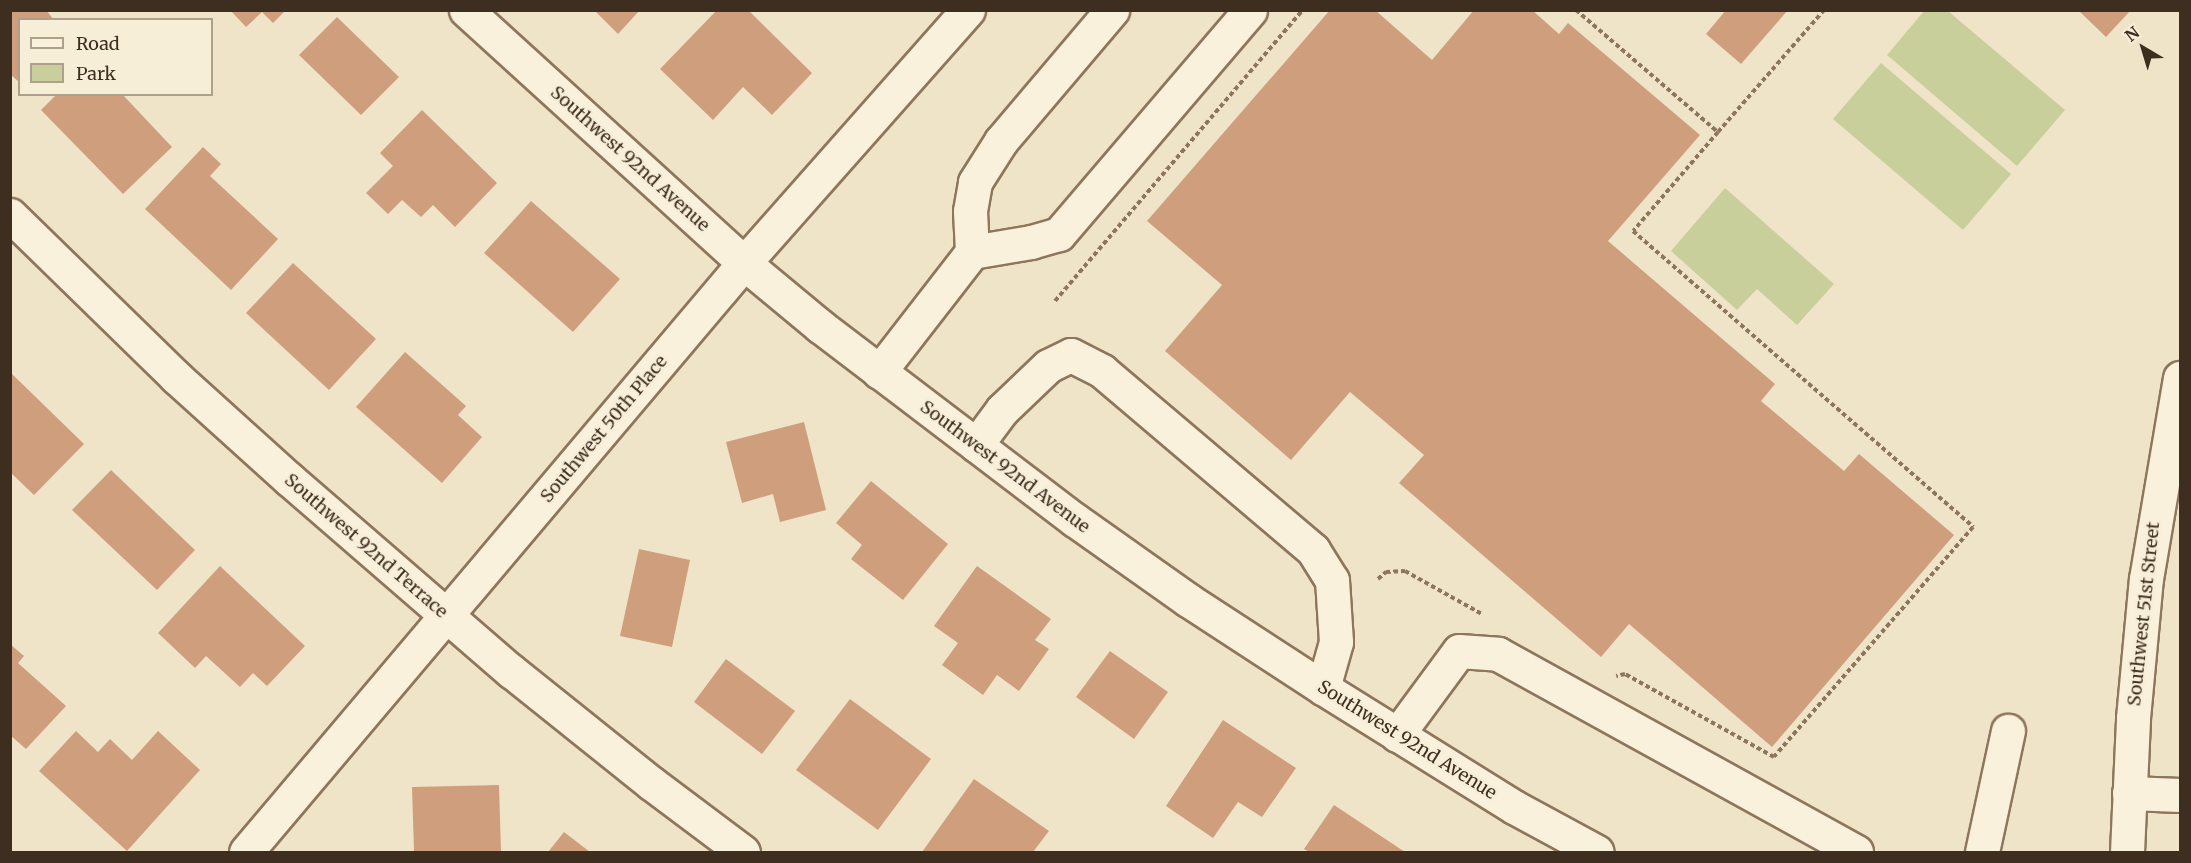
<!DOCTYPE html>
<style>
body{margin:0}
#map{position:relative;width:2191px;height:863px;overflow:hidden;background:#f0e4c8;font-family:Merriweather,serif}
div>[style]{position:absolute}
.green>*{inset:0;background:#c9cf9b}
.building>*{inset:0;background:#cf9f7d}
.path>*{height:4px;margin-top:-2px;transform-origin:0;background:repeating-linear-gradient(90deg,#8d765c 0 4.5px,transparent 0 7.5px)}
.roads{filter:drop-shadow(2px 0 #8d765c) drop-shadow(-2px 0 #8d765c) drop-shadow(0 2px #8d765c) drop-shadow(0 -2px #8d765c)}
.minor>*{height:33px;margin:-16.5px;padding:0 16.5px;transform-origin:16.5px;border-radius:16.5px;background:#faf1dc}
span{translate:-50% -50%;white-space:nowrap;text-align:center;line-height:1.15;-webkit-text-stroke:5px #f7eed8;paint-order:stroke}
.street-label{font-size:18px;color:#3d2e20}
.frame{position:absolute;inset:0;border:12px solid #3d2e20;pointer-events:none}
.legend{position:absolute;left:18px;top:18px;width:195px;height:78px;box-sizing:border-box;background:#f7eed8;border:2px solid #ada18e;margin:0;padding:8px 10px;list-style:none;font-size:18px;color:#3d2e20}
.legend li{display:flex;align-items:center;gap:12px;height:30px}
.legend b{width:30px;border:2px solid #ada18e}
.north{position:absolute;left:2113px;top:18px;width:60px;height:60px;-webkit-text-stroke:4px #f7eed8;paint-order:stroke;rotate:322deg;font-size:16px;font-weight:700;line-height:24px;text-align:center;color:#3d2e20}
.north::after{content:'';display:block;margin:auto;width:21px;height:27px;background:#3d2e20;clip-path:polygon(50% 0,100% 100%,50% 72%,0 100%)}
</style>
<div id="map">
<div class="green">
<i style="clip-path:polygon(1924px 11px,1948px 11px,2065px 110px,2017px 166px,1887px 55px)"></i>
<i style="clip-path:polygon(1881px 63px,2011px 174px,1963px 230px,1833px 119px)"></i>
<i style="clip-path:polygon(1725px 188px,1834px 284px,1797px 325px,1757px 289px,1737px 310px,1671px 251px)"></i>
</div>
<div class="building">
<i style="clip-path:polygon(10px 10px,46px 10px,54px 20px,20px 20px,20px 83px,10px 74px)"></i>
<i style="clip-path:polygon(230px 10px,286px 10px,273px 23px,262px 12px,246px 27px)"></i>
<i style="clip-path:polygon(594px 10px,640px 10px,618px 34px)"></i>
<i style="clip-path:polygon(717px 10px,748px 10px,812px 73px,772px 115px,743px 87px,713px 120px,660px 69px)"></i>
<i style="clip-path:polygon(1330px 10px,1375px 10px,1432px 60px,1474px 10px,1532px 10px,1559px 34px,1568px 23px,1700px 135px,1608px 241px,1775px 384px,1761px 401px,1844px 471px,1859px 454px,1954px 535px,1772px 747px,1629px 624px,1601px 657px,1399px 483px,1424px 455px,1350px 392px,1291px 460px,1165px 351px,1222px 285px,1147px 221px)"></i>
<i style="clip-path:polygon(1726px 10px,1788px 10px,1741px 64px,1706px 34px)"></i>
<i style="clip-path:polygon(2078px 10px,2131px 10px,2106px 37px)"></i>
<i style="clip-path:polygon(337px 17px,399px 77px,361px 115px,299px 55px)"></i>
<i style="clip-path:polygon(57px 94px,122px 94px,172px 147px,123px 194px,41px 110px)"></i>
<i style="clip-path:polygon(422px 110px,497px 183px,455px 227px,433px 205px,421px 217px,402px 200px,388px 214px,366px 193px,393px 166px,380px 153px)"></i>
<i style="clip-path:polygon(203px 147px,221px 164px,210px 176px,278px 239px,231px 290px,145px 209px)"></i>
<i style="clip-path:polygon(531px 201px,620px 279px,573px 332px,484px 253px)"></i>
<i style="clip-path:polygon(293px 263px,376px 339px,329px 390px,246px 313px)"></i>
<i style="clip-path:polygon(405px 352px,466px 406px,458px 415px,482px 437px,442px 483px,356px 407px)"></i>
<i style="clip-path:polygon(10px 372px,84px 444px,34px 495px,10px 472px)"></i>
<i style="clip-path:polygon(804px 422px,826px 510px,780px 522px,773px 494px,742px 503px,726px 442px)"></i>
<i style="clip-path:polygon(111px 470px,195px 550px,157px 590px,72px 510px)"></i>
<i style="clip-path:polygon(871px 481px,948px 544px,903px 600px,851px 559px,862px 545px,836px 523px)"></i>
<i style="clip-path:polygon(639px 549px,690px 560px,672px 647px,620px 636px)"></i>
<i style="clip-path:polygon(220px 566px,305px 646px,267px 686px,253px 673px,240px 687px,206px 656px,195px 668px,158px 633px)"></i>
<i style="clip-path:polygon(977px 566px,1051px 619px,1035px 640px,1049px 649px,1019px 691px,997px 675px,983px 695px,942px 665px,958px 643px,934px 626px)"></i>
<i style="clip-path:polygon(10px 644px,24px 656px,18px 663px,66px 706px,26px 749px,10px 735px)"></i>
<i style="clip-path:polygon(1110px 651px,1168px 692px,1134px 739px,1076px 697px)"></i>
<i style="clip-path:polygon(726px 659px,795px 711px,762px 754px,694px 702px)"></i>
<i style="clip-path:polygon(850px 699px,931px 759px,878px 830px,796px 770px)"></i>
<i style="clip-path:polygon(1223px 720px,1296px 768px,1262px 817px,1238px 802px,1213px 838px,1166px 806px)"></i>
<i style="clip-path:polygon(76px 731px,98px 752px,110px 739px,132px 760px,158px 731px,200px 770px,127px 851px,39px 771px)"></i>
<i style="clip-path:polygon(974px 779px,1049px 831px,1033px 852px,922px 852px)"></i>
<i style="clip-path:polygon(499px 785px,501px 852px,414px 852px,412px 787px)"></i>
<i style="clip-path:polygon(1334px 805px,1405px 852px,1309px 852px,1304px 849px)"></i>
<i style="clip-path:polygon(564px 832px,590px 852px,548px 852px)"></i>
</div>
<div class="path">
<i style="left:1576px;top:10px;width:187px;rotate:40.7deg"></i>
<i style="left:1718px;top:132px;width:130px;rotate:130.6deg"></i>
<i style="left:1633px;top:231px;width:451px;rotate:41deg"></i>
<i style="left:1973px;top:527px;width:304px;rotate:130.9deg"></i>
<i style="left:1774px;top:757px;width:171px;rotate:-150.9deg"></i>
<i style="left:1625px;top:674px;width:9px;rotate:167deg"></i>
<i style="left:1718px;top:132px;width:162px;rotate:-49deg"></i>
<i style="left:1055px;top:301px;width:382px;rotate:-49.6deg"></i>
<i style="left:1378px;top:579px;width:11px;rotate:-41deg"></i>
<i style="left:1386px;top:572px;width:19px;rotate:-3deg"></i>
<i style="left:1405px;top:571px;width:88px;rotate:29.2deg"></i>
</div>
<div class="roads">
<div class="minor">
<i style="left:466px;top:10px;width:376px;rotate:42.3deg"></i>
<i style="left:744px;top:263px;width:99px;rotate:39.7deg"></i>
<i style="left:820px;top:326px;width:320px;rotate:37.3deg"></i>
<i style="left:1075px;top:520px;width:138px;rotate:35.3deg"></i>
<i style="left:1188px;top:600px;width:161px;rotate:33.1deg"></i>
<i style="left:1323px;top:688px;width:225px;rotate:31.9deg"></i>
<i style="left:1514px;top:807px;width:94px;rotate:28.5deg"></i>
<i style="left:10px;top:215px;width:232px;rotate:44.3deg"></i>
<i style="left:176px;top:377px;width:152px;rotate:42.1deg"></i>
<i style="left:289px;top:479px;width:294px;rotate:40.9deg"></i>
<i style="left:511px;top:671px;width:179px;rotate:38.7deg"></i>
<i style="left:651px;top:783px;width:115px;rotate:36.9deg"></i>
<i style="left:972px;top:252px;width:60px;rotate:-9.6deg"></i>
<i style="left:1031px;top:242px;width:29px;rotate:-16deg"></i>
<i style="left:1059px;top:234px;width:294px;rotate:-49.5deg"></i>
<i style="left:879px;top:372px;width:152px;rotate:-52.2deg"></i>
<i style="left:972px;top:252px;width:41px;rotate:-92.8deg"></i>
<i style="left:970px;top:211px;width:29px;rotate:-80deg"></i>
<i style="left:975px;top:182px;width:49px;rotate:-57.6deg"></i>
<i style="left:1001px;top:141px;width:172px;rotate:-49.7deg"></i>
<i style="left:976px;top:445px;width:44px;rotate:-53.4deg"></i>
<i style="left:1002px;top:410px;width:64px;rotate:-43.7deg"></i>
<i style="left:1048px;top:366px;width:25px;rotate:-26deg"></i>
<i style="left:1071px;top:355px;width:35px;rotate:27deg"></i>
<i style="left:1102px;top:371px;width:277px;rotate:40.3deg"></i>
<i style="left:1313px;top:550px;width:36px;rotate:58deg"></i>
<i style="left:1332px;top:580px;width:62px;rotate:86.3deg"></i>
<i style="left:1336px;top:642px;width:48px;rotate:105.8deg"></i>
<i style="left:1397px;top:735px;width:104px;rotate:-53.6deg"></i>
<i style="left:1459px;top:651px;width:39px;rotate:4deg"></i>
<i style="left:1498px;top:654px;width:409px;rotate:28.9deg"></i>
<i style="left:2129px;top:793px;width:51px;rotate:2.2deg"></i>
<i style="left:246px;top:852px;width:771px;rotate:-49.79deg"></i>
<i style="left:744px;top:263px;width:338px;rotate:-48.5deg"></i>
<i style="left:1982px;top:852px;width:124px;rotate:-77.9deg"></i>
<i style="left:2127px;top:852px;width:134px;rotate:-87.4deg"></i>
<i style="left:2133px;top:718px;width:140px;rotate:-84.7deg"></i>
<i style="left:2146px;top:579px;width:204px;rotate:-80.4deg"></i>
</div>
</div>
<div class="street-label">
<span style="left:630px;top:159px;rotate:42deg">Southwest 92nd Avenue</span>
<span style="left:604px;top:429px;rotate:-50deg">Southwest 50th Place</span>
<span style="left:1005px;top:467px;rotate:37deg">Southwest 92nd Avenue</span>
<span style="left:366px;top:546px;rotate:41deg">Southwest 92nd Terrace</span>
<span style="left:2144px;top:614px;rotate:-84deg">Southwest 51st Street</span>
<span style="left:1407px;top:740px;rotate:32deg">Southwest 92nd Avenue</span>
</div>
<div class="frame"></div>
<ul class="legend">
<li><b style="height:8px;background:#faf1dc"></b>Road</li>
<li><b style="height:16px;background:#c9cf9b"></b>Park</li>
</ul>
<div class="north">N</div>
</div>
